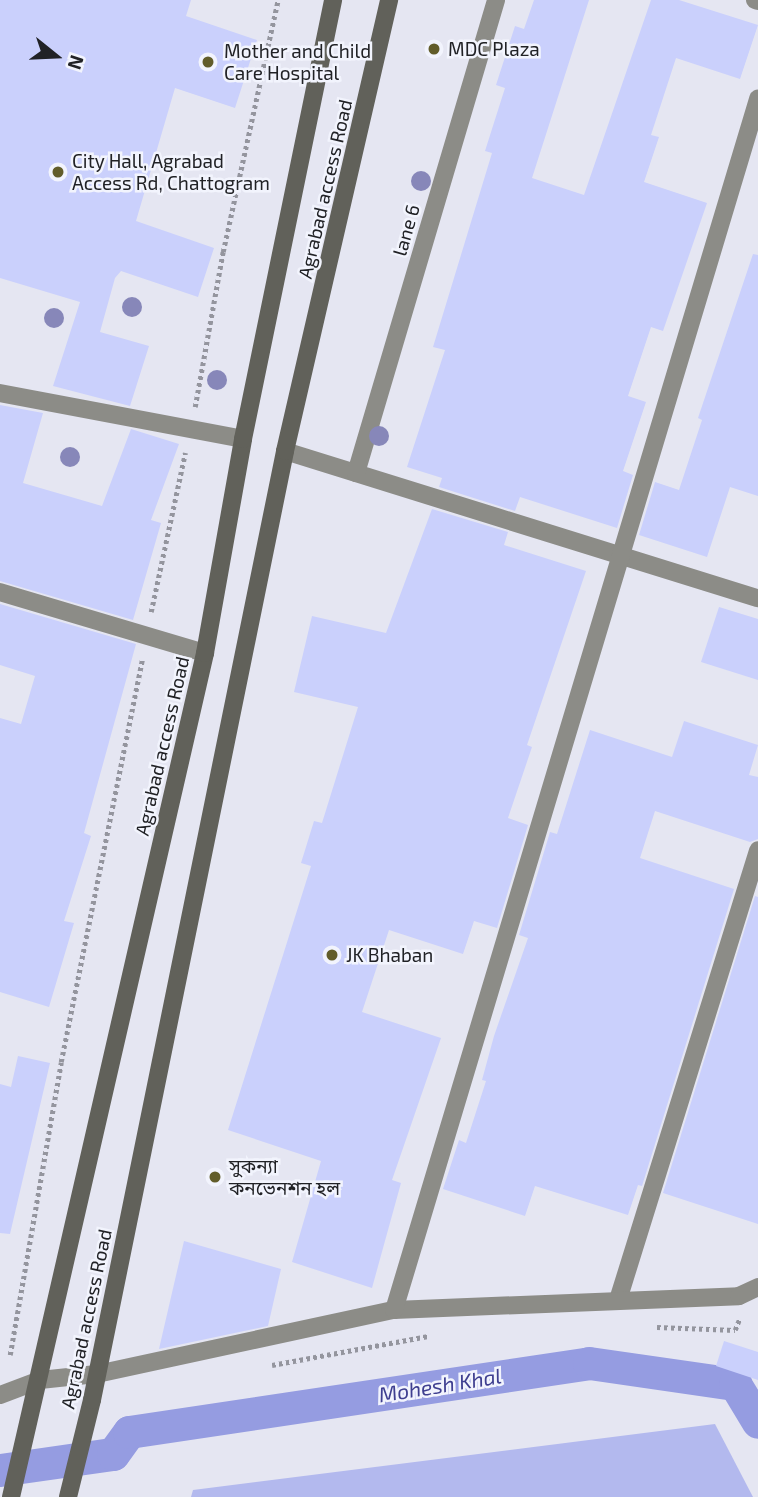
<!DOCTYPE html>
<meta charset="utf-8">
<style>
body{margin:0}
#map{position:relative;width:758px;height:1497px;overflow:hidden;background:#e5e6f2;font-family:"Exo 2","Noto Sans Bengali",sans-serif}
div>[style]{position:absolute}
.green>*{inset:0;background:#b3b9ee}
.canal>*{height:33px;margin:-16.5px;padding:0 16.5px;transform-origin:16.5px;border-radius:16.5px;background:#959ce1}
.building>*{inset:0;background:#cad0fc}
.path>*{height:4.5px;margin-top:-2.25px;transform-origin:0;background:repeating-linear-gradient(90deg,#94959e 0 3.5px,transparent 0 7px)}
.pedestrian>*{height:18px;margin:-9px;padding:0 9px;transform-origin:9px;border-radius:9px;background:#8c8c87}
.minor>*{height:18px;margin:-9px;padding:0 9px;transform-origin:9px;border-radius:9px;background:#8c8c87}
.secondary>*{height:18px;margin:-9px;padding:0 9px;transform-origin:9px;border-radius:9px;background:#61615a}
.trees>*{width:20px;height:20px;margin:-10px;border-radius:50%;background:#8787b9}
.dots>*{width:19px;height:19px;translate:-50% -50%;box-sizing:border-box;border:4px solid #f2f4fd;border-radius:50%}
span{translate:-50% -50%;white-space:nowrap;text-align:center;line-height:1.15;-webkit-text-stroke:5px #f2f4fd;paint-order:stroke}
.poi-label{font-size:19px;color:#212226}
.left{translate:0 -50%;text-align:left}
.street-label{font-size:19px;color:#212226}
.water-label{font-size:21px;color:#3f3f90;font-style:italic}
.north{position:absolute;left:21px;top:21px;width:70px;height:70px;-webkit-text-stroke:5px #f2f4fd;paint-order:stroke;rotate:108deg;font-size:19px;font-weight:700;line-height:28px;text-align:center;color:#212226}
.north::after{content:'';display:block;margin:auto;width:24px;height:32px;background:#212226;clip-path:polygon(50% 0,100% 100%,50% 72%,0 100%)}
</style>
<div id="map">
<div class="green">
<i style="clip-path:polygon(715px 1424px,753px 1497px,191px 1497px,193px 1490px)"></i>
</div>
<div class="canal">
<i style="left:0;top:1470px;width:114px;rotate:-8.1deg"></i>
<i style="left:113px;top:1454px;width:27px;rotate:-54deg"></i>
<i style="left:129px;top:1432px;width:465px;rotate:-8.5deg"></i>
<i style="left:589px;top:1363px;width:148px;rotate:8.2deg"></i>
<i style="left:735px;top:1384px;width:44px;rotate:58.8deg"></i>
</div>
<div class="building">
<i style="clip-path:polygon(0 0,191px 0,186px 16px,257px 40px,235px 108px,175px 88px,136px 221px,214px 248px,198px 297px,121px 271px,115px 278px,100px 332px,149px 346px,130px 406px,53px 386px,80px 302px,0 278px)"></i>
<i style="clip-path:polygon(534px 0,589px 0,532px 178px,584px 195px,651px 0,679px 0,758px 25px,740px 79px,676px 58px,651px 135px,659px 137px,644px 182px,707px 203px,663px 331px,651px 327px,628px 396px,646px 402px,623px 471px,633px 475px,617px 528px,520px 497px,515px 511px,439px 487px,442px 478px,407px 467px,445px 350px,433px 347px,492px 153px,485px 151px,505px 88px,496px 85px,515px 26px,524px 29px)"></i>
<i style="clip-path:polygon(753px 254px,758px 255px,758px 496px,730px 487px,707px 557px,639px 535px,655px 482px,679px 490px,702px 420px,698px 418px)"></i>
<i style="clip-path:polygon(0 405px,43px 413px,23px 483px,102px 506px,131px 429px,179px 444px,151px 520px,161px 523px,133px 620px,0 581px)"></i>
<i style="clip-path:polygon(432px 509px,508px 532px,504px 545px,586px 571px,527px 745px,532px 747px,508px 818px,528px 825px,497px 928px,474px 921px,463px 954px,389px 930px,362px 1012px,441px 1038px,392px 1180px,401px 1183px,372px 1288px,292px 1262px,321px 1161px,228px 1130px,311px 866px,301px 863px,314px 821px,322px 823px,358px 707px,294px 692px,312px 616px,386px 633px)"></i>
<i style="clip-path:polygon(0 604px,136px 644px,84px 833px,91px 836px,64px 921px,74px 923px,49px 1007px,0 992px,0 718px,21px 724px,35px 676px,0 665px)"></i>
<i style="clip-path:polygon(719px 607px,758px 619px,758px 680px,701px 662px)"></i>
<i style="clip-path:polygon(684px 721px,758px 745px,749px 775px,758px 777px,758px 839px,750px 842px,655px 811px,640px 858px,734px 889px,642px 1186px,638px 1185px,628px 1215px,535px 1186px,525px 1216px,443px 1189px,459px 1140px,466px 1143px,486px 1081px,482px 1080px,494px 1036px,528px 938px,519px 935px,550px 832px,557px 834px,590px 730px,672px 757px)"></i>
<i style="clip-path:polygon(755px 896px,758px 897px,758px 1224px,663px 1193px)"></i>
<i style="clip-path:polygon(18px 1056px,50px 1063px,10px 1234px,0 1233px,0 1084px,11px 1087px)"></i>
<i style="clip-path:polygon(184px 1241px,281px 1269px,268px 1326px,159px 1349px)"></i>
<i style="clip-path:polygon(724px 1341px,758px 1352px,758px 1380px,716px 1366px)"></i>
</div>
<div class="path">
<i style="left:195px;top:407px;width:158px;rotate:-79.8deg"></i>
<i style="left:223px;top:252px;width:258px;rotate:-77.7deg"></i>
<i style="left:151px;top:612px;width:163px;rotate:-77.9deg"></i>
<i style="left:657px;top:1327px;width:78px;rotate:2.2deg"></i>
<i style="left:735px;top:1330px;width:11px;rotate:-68deg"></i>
<i style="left:10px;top:1355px;width:297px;rotate:-80.1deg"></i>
<i style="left:61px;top:1062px;width:411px;rotate:-78.6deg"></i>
<i style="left:272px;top:1365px;width:159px;rotate:-10.5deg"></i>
</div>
<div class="pedestrian">
<i style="left:0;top:393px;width:247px;rotate:10.7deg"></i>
<i style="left:0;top:592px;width:214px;rotate:16.6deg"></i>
</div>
<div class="minor">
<i style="left:755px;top:0;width:3px;rotate:18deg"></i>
<i style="left:285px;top:451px;width:495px;rotate:17.3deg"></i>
<i style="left:356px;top:473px;width:493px;rotate:-73.5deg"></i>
<i style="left:618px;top:1300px;width:471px;rotate:-72.7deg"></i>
<i style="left:394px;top:1310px;width:345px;rotate:-2.3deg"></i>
<i style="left:739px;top:1296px;width:21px;rotate:-25deg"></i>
<i style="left:0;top:1395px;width:43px;rotate:-20.6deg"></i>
<i style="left:40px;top:1380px;width:57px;rotate:-6deg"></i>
<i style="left:97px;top:1374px;width:304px;rotate:-12.2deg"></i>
<i style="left:394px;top:1310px;width:1265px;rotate:-73.27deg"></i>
</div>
<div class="secondary">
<i style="left:11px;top:1497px;width:866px;rotate:-77.05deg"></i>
<i style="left:205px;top:653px;width:217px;rotate:-79.9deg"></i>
<i style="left:243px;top:439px;width:448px;rotate:-78.4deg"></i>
<i style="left:68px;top:1497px;width:100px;rotate:-76.1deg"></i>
<i style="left:92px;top:1400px;width:968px;rotate:-78.5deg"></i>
<i style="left:285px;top:451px;width:463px;rotate:-77deg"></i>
</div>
<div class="trees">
<i style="left:421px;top:181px"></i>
<i style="left:132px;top:307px"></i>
<i style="left:54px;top:318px"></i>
<i style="left:217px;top:380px"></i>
<i style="left:379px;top:436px"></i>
<i style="left:70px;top:457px"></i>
</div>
<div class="dots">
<i style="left:434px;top:49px;background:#625d2a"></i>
<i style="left:208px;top:62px;background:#625d2a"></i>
<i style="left:58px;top:172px;background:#625d2a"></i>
<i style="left:332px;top:955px;background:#625d2a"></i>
<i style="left:215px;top:1177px;background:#625d2a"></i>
</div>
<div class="poi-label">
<span class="left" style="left:448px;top:49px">MDC Plaza</span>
<span class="left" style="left:224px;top:62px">Mother and Child<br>Care Hospital</span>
<span class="left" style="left:72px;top:172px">City Hall, Agrabad<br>Access Rd, Chattogram</span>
<span class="left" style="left:346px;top:955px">JK Bhaban</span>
<span class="left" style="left:229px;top:1177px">সুকন্যা<br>কনভেনশন হল</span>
</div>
<div class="street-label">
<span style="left:325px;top:189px;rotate:-77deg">Agrabad access Road</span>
<span style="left:406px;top:230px;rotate:-74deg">lane 6</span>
<span style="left:162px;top:746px;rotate:-77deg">Agrabad access Road</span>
<span style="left:86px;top:1319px;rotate:-78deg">Agrabad access Road</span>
</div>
<div class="water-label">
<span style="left:440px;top:1385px;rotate:-9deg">Mohesh Khal</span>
</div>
<div class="north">N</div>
</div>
